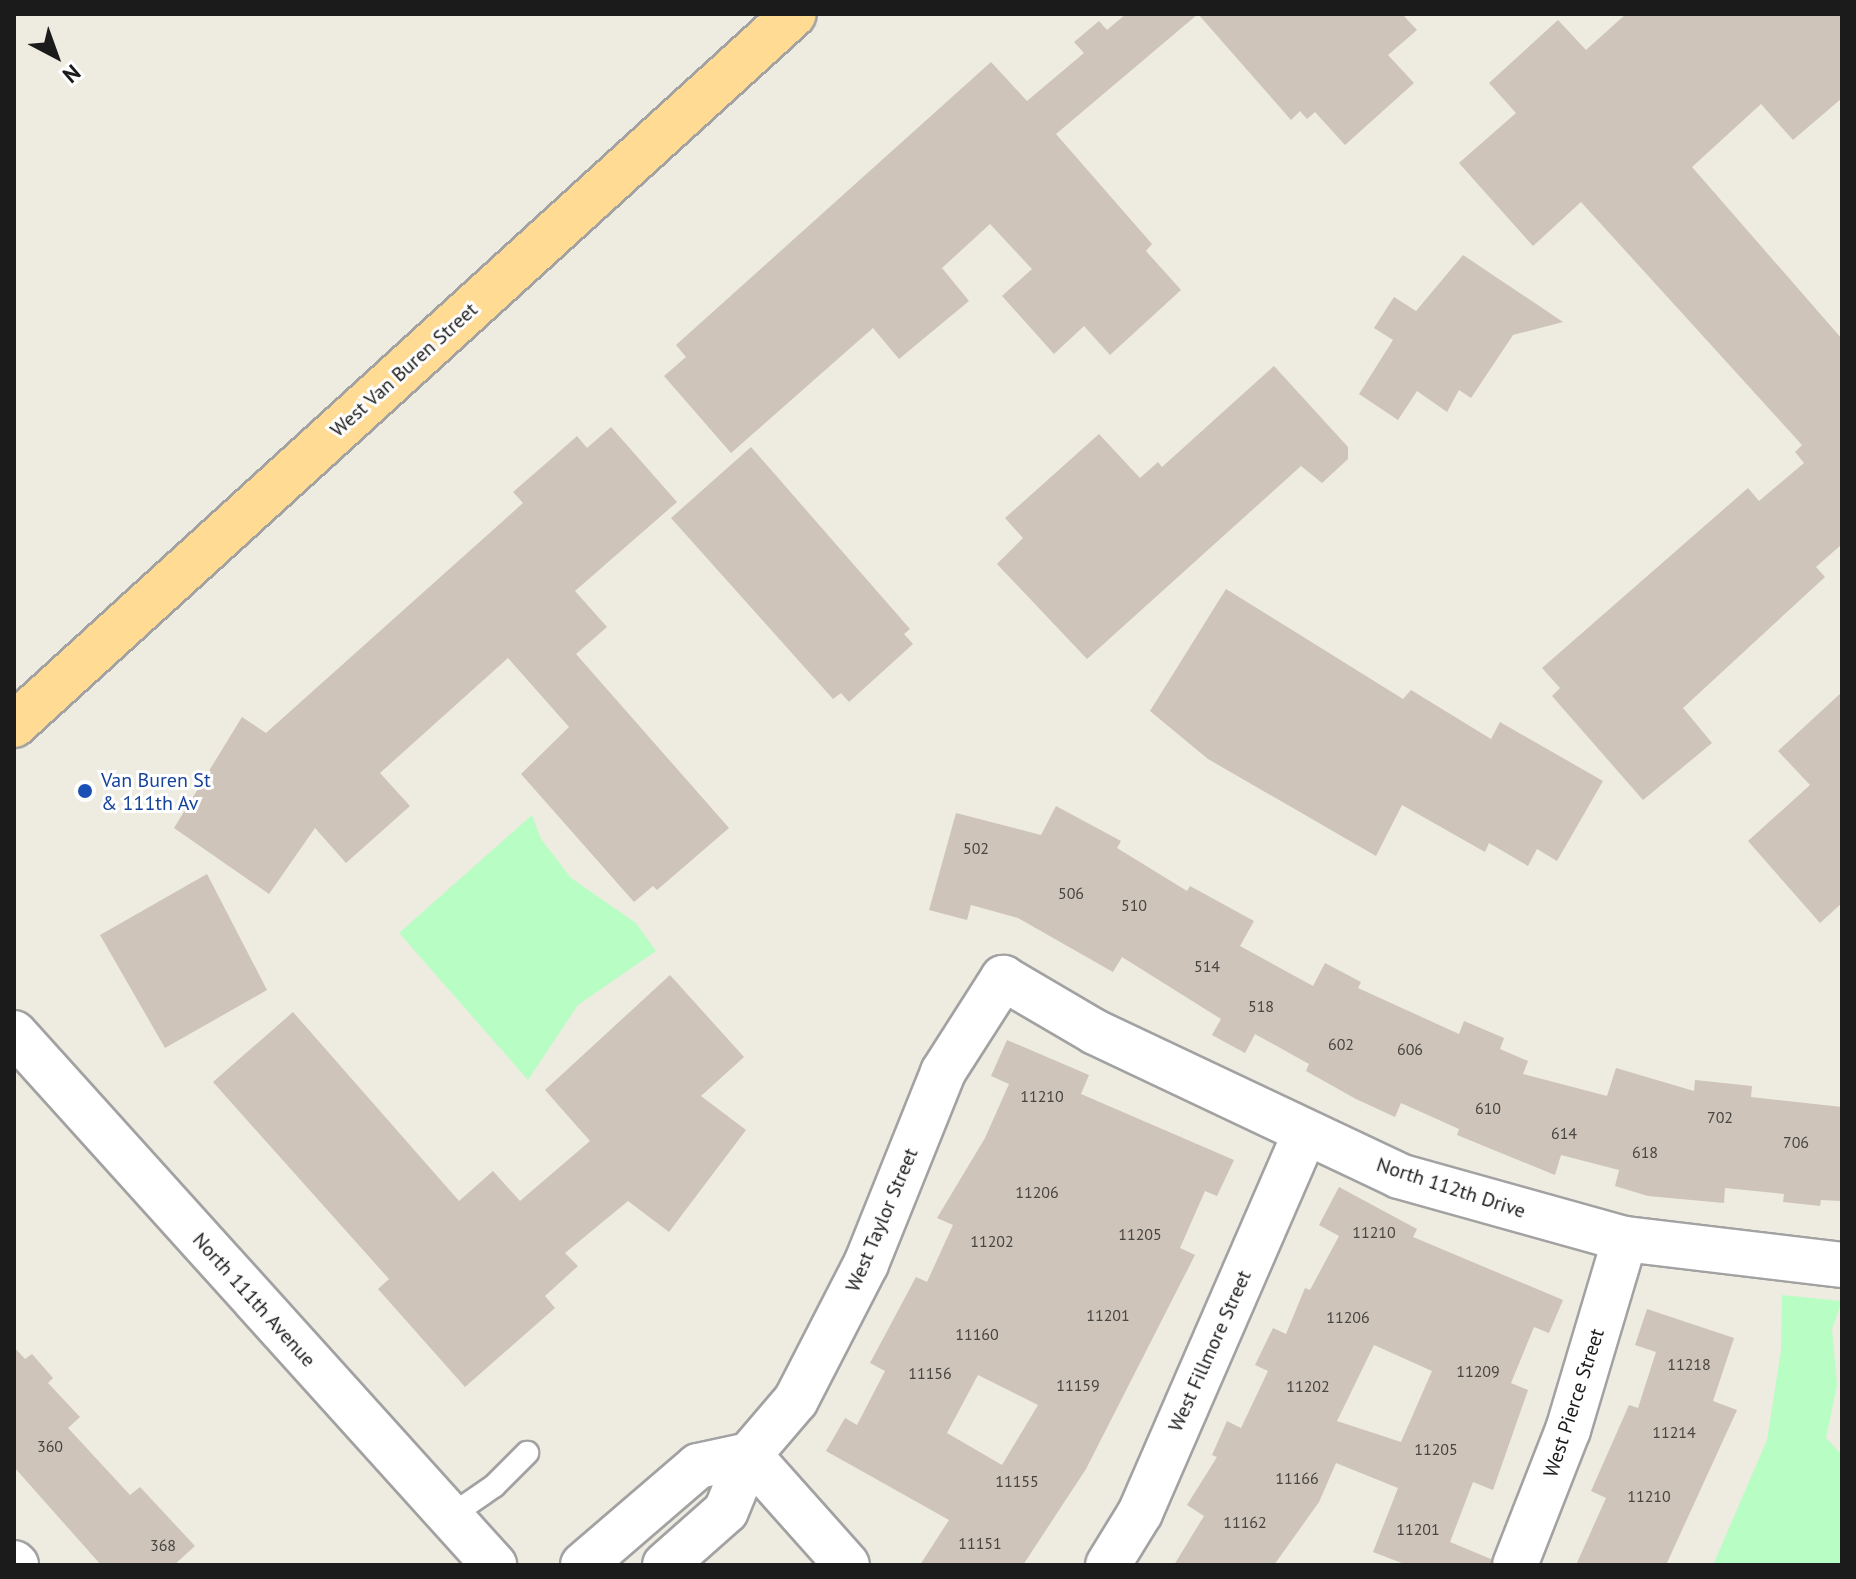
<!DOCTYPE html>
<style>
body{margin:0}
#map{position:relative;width:1856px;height:1579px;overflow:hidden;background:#eeebe0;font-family:"PT Sans",sans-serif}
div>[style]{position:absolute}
.park>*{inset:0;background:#b8fdc4}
.building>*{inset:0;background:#cec4b9}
.roads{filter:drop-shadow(2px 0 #a2a2a2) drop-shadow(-2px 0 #a2a2a2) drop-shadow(0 2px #a2a2a2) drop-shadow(0 -2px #a2a2a2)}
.service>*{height:22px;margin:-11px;padding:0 11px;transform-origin:11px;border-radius:11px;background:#fff}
.minor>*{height:44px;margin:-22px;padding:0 22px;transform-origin:22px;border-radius:22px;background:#fff}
.primary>*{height:44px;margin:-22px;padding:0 22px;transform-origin:22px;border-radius:22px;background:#ffdb94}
.dots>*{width:22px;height:22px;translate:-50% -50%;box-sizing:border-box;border:4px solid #fff;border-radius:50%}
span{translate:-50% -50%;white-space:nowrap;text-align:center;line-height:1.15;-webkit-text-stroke:6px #fff;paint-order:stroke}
.number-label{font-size:16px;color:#484542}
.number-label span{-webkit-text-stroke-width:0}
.street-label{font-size:20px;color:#1b1b1b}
.transit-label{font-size:20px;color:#164399}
.left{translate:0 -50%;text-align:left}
.frame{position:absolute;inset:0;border:16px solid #1b1b1b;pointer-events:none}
.north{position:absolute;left:16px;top:16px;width:80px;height:80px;-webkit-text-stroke:6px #fff;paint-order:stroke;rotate:139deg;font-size:22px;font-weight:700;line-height:32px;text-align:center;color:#1b1b1b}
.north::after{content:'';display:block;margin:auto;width:28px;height:36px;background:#1b1b1b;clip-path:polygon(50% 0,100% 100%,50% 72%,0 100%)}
</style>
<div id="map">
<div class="park">
<i style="clip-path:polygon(532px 815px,541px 839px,571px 878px,636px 923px,656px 951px,578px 1005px,528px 1080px,399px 933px)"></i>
<i style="clip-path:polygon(1782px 1295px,1842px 1301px,1832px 1329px,1837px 1385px,1826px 1438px,1842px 1455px,1842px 1565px,1713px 1565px,1767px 1440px,1781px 1350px)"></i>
</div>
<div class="building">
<i style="clip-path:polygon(1126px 14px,1402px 14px,1417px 30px,1388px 55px,1414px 83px,1345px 145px,1315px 112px,1307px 119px,1300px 111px,1291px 120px,1198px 14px,1056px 134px,1152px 244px,1146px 251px,1181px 290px,1110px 355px,1084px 326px,1054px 354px,1002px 296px,1032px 269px,990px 224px,942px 268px,969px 301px,899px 359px,873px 328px,731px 453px,664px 376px,686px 357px,676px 345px,991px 62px,1027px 101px,1084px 53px,1074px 42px,1099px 21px,1107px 30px)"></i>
<i style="clip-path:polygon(1626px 14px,1842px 14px,1842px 98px,1793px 140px,1761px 104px,1692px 167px,1842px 339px,1842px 544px,1816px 567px,1825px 577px,1683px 708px,1712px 743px,1643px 800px,1552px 696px,1560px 688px,1542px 668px,1748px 488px,1759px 501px,1804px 463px,1795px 452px,1802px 445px,1581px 202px,1533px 246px,1459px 163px,1516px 113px,1489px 83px,1558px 20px,1586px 50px)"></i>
<i style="clip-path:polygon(1463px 255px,1563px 322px,1513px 335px,1471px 398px,1459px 390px,1447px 412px,1417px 391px,1398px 420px,1359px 394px,1393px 340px,1374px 328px,1394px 297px,1416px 311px)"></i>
<i style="clip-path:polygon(1274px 366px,1348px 447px,1348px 459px,1322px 483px,1301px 466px,1087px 659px,997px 564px,1023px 538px,1005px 518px,1099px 434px,1140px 478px,1158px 462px,1162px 467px)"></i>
<i style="clip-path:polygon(611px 427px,677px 502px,575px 591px,607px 627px,576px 654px,729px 828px,657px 890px,653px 886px,634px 902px,521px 774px,569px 727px,508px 658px,380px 773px,410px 806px,346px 863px,315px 828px,269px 894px,174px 828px,242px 717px,266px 733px,523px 503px,513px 492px,551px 459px,577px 436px,587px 448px)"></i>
<i style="clip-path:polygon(751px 447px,910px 629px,904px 634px,913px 644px,849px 702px,841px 693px,833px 699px,671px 518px)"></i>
<i style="clip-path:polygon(1226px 589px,1403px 699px,1411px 690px,1491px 739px,1500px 722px,1603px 781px,1557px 861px,1537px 849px,1528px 866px,1489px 843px,1485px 852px,1402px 805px,1376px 856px,1208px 759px,1150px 711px)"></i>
<i style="clip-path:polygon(1842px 692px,1842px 903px,1820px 923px,1748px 841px,1810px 785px,1778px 751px)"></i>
<i style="clip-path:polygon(1056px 806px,1121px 841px,1117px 848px,1187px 891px,1190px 886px,1254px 921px,1240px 946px,1313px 986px,1325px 963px,1361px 982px,1358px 988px,1459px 1034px,1464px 1021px,1504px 1038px,1500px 1049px,1528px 1061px,1523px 1074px,1607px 1096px,1616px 1068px,1694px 1091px,1695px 1080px,1752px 1086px,1751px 1097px,1842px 1107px,1842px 1201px,1821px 1200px,1820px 1206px,1783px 1202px,1784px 1194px,1725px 1188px,1724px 1203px,1648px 1196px,1615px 1186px,1619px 1170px,1561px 1155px,1555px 1175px,1457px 1135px,1459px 1129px,1401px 1103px,1395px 1117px,1356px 1099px,1306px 1071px,1309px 1064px,1255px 1034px,1245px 1053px,1212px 1035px,1221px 1019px,1122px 957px,1113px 972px,1018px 918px,971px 905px,967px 920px,929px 910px,956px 813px,1041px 835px)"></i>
<i style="clip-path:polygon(207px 874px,267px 990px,165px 1048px,100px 935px)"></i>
<i style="clip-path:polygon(670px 975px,744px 1057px,701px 1096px,746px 1130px,669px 1232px,628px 1201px,565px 1253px,578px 1266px,545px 1296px,555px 1308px,465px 1387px,378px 1289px,389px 1279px,213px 1082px,293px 1012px,459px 1201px,493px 1171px,520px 1201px,590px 1141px,545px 1090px)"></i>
<i style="clip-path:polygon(evenodd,1007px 1040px,1089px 1075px,1081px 1094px,1234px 1160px,1217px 1196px,1205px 1191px,1180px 1248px,1195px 1255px,1086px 1469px,1023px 1565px,920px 1565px,949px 1520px,826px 1451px,845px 1418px,857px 1425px,885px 1371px,870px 1363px,916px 1277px,927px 1282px,953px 1225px,937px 1218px,985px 1138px,1009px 1084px,991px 1076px,1007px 1040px,978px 1375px,1038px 1405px,1002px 1465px,947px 1433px,978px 1375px)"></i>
<i style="clip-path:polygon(evenodd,1339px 1187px,1417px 1229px,1413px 1237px,1563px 1300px,1549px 1333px,1534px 1327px,1511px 1383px,1528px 1390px,1493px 1490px,1473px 1482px,1450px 1542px,1491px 1559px,1491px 1565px,1407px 1565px,1373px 1552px,1398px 1488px,1336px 1463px,1319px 1502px,1274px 1565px,1174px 1565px,1204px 1516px,1187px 1505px,1217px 1457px,1212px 1455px,1227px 1421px,1241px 1428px,1268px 1371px,1255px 1365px,1273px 1328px,1286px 1334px,1305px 1288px,1310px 1290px,1339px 1236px,1319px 1225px,1339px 1187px,1374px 1345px,1432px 1371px,1401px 1442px,1337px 1421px,1374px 1345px)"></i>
<i style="clip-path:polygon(1647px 1309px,1734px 1338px,1713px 1401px,1737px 1410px,1666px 1565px,1576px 1565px,1606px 1498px,1591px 1491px,1629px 1405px,1638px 1408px,1656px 1352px,1635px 1345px)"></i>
<i style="clip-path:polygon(14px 1347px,25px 1359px,32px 1354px,53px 1378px,48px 1383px,80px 1417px,68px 1428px,130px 1495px,140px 1487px,195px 1546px,174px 1565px,101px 1565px,14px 1467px)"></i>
</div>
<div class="roads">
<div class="service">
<i style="left:449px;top:1517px;width:55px;rotate:-34.6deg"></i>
<i style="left:494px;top:1486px;width:47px;rotate:-45deg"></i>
</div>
<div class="minor">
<i style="left:14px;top:1033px;width:717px;rotate:47.94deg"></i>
<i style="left:749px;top:1455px;width:147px;rotate:48.3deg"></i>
<i style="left:14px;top:1563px;width:3px;rotate:45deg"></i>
<i style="left:583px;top:1565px;width:152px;rotate:-40.7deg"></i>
<i style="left:698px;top:1466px;width:52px;rotate:-12.2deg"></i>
<i style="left:665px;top:1565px;width:81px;rotate:-41.5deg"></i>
<i style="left:726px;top:1511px;width:61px;rotate:-67.7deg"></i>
<i style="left:749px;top:1455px;width:72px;rotate:-49.5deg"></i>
<i style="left:796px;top:1400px;width:153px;rotate:-62.8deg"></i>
<i style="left:866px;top:1264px;width:207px;rotate:-68.1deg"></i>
<i style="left:943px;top:1072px;width:112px;rotate:-57.4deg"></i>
<i style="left:1003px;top:978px;width:107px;rotate:30.4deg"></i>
<i style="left:1095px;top:1032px;width:336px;rotate:25.3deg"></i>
<i style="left:1399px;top:1176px;width:235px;rotate:15.6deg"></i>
<i style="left:1625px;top:1239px;width:219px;rotate:6.8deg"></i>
<i style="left:1108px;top:1565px;width:61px;rotate:-58.4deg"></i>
<i style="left:1140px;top:1513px;width:413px;rotate:-66.5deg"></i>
<i style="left:1515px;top:1565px;width:145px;rotate:-68.6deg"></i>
<i style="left:1568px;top:1430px;width:199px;rotate:-73.4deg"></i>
</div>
<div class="primary">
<i style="left:14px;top:725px;width:1055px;rotate:-42.35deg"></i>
</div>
</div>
<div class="dots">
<i style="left:85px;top:791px;background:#1a4fb4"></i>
</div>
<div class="number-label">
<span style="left:976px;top:848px">502</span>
<span style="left:1071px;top:893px">506</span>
<span style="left:1134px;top:905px">510</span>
<span style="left:1207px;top:966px">514</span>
<span style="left:1261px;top:1006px">518</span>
<span style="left:1341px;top:1044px">602</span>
<span style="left:1410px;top:1049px">606</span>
<span style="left:1042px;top:1096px">11210</span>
<span style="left:1488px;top:1108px">610</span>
<span style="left:1720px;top:1117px">702</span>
<span style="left:1564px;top:1133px">614</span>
<span style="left:1796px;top:1142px">706</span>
<span style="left:1645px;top:1152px">618</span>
<span style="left:1037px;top:1192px">11206</span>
<span style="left:1374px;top:1232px">11210</span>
<span style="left:1140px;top:1234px">11205</span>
<span style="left:992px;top:1241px">11202</span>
<span style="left:1108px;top:1315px">11201</span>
<span style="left:1348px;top:1317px">11206</span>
<span style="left:977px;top:1334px">11160</span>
<span style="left:1689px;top:1364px">11218</span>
<span style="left:1478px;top:1371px">11209</span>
<span style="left:930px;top:1373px">11156</span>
<span style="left:1078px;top:1385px">11159</span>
<span style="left:1308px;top:1386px">11202</span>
<span style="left:1674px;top:1432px">11214</span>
<span style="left:50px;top:1446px">360</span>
<span style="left:1436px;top:1449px">11205</span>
<span style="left:1297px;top:1478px">11166</span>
<span style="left:1017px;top:1481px">11155</span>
<span style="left:1649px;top:1496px">11210</span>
<span style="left:1245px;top:1522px">11162</span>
<span style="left:1418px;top:1529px">11201</span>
<span style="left:980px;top:1543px">11151</span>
<span style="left:163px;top:1545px">368</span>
</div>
<div class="street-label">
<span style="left:404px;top:370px;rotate:-42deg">West Van Buren Street</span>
<span style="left:1451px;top:1188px;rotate:18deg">North 112th Drive</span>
<span style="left:882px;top:1220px;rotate:-67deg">West Taylor Street</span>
<span style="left:254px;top:1300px;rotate:48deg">North 111th Avenue</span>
<span style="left:1210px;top:1351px;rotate:-66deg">West Fillmore Street</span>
<span style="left:1574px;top:1403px;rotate:-72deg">West Pierce Street</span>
</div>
<div class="transit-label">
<span class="left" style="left:101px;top:792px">Van Buren St<br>&amp; 111th Av</span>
</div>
<div class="frame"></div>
<div class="north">N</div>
</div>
